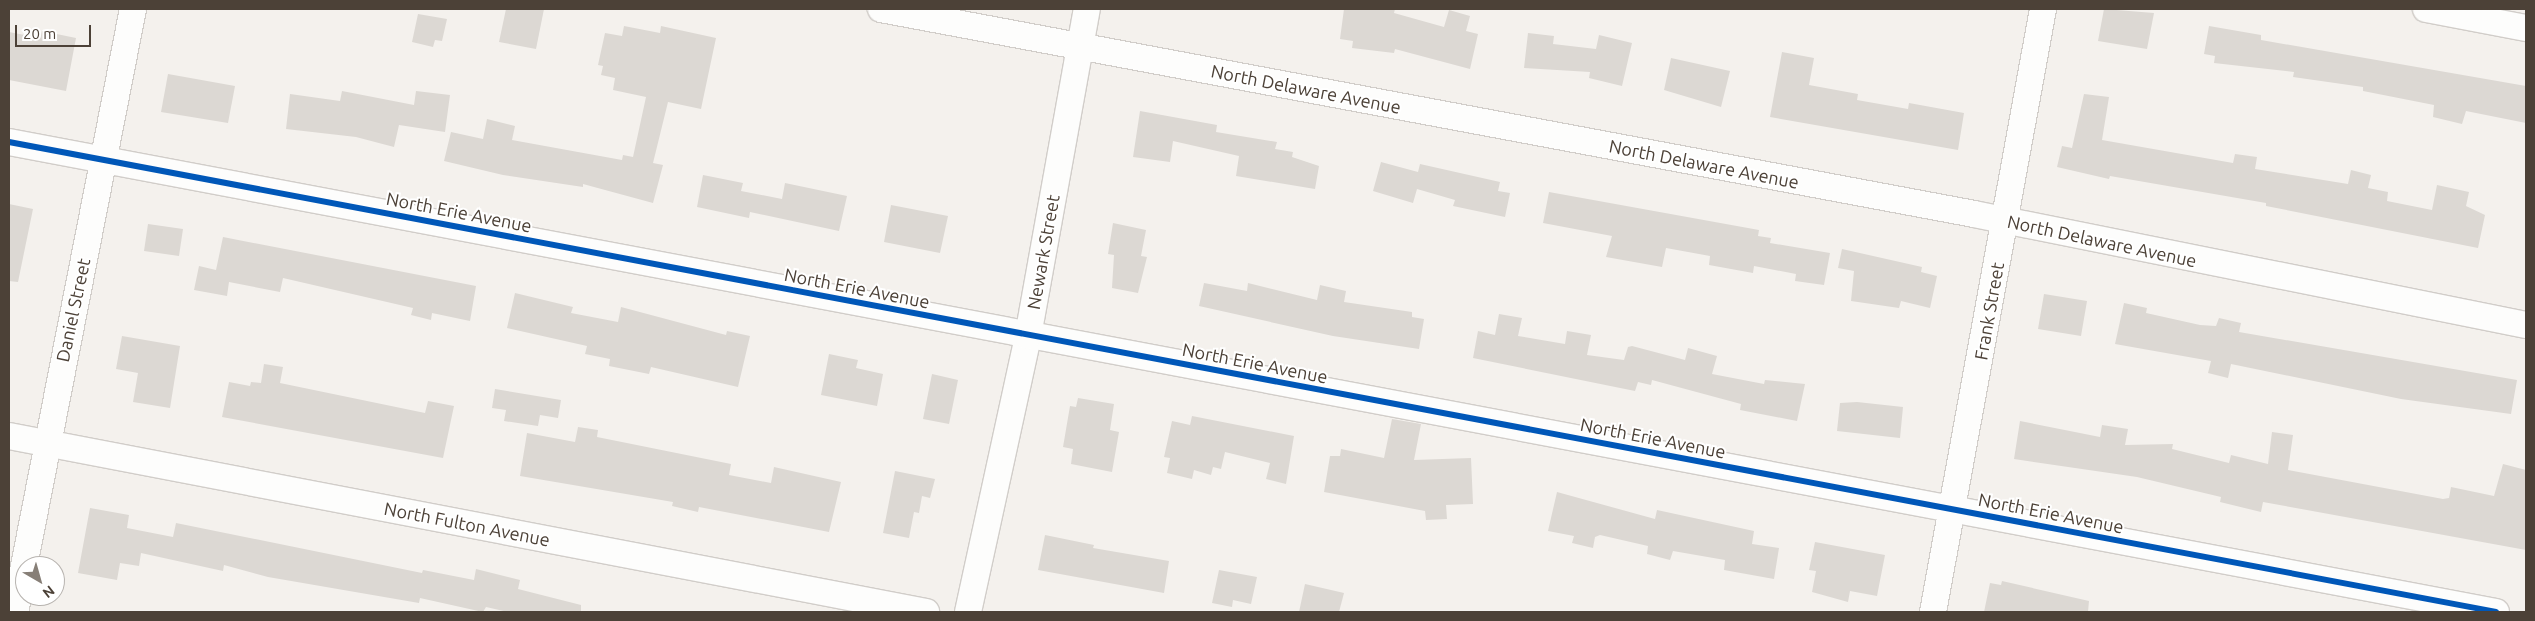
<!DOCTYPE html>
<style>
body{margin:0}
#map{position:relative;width:2535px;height:621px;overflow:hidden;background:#f4f1ed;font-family:Ubuntu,sans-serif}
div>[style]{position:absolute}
.building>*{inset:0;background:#dcd8d3}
.roads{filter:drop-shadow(1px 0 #d1cdc9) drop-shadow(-1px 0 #d1cdc9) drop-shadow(0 1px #d1cdc9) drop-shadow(0 -1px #d1cdc9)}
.minor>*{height:26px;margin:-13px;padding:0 13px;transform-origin:13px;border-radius:13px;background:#fdfdfc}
.cycleway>*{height:6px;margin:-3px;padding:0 3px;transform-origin:3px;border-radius:3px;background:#0057b8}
span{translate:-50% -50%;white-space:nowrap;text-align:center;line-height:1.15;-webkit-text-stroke:4px #fff;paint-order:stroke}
.street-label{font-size:18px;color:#4c4137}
.frame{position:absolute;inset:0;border:10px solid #4c4137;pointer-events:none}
.north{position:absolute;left:15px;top:556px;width:50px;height:50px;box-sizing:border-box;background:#fff;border:1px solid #b7b3af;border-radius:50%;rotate:142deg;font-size:14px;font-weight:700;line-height:20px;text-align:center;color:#4c4137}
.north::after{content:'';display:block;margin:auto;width:18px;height:22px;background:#877f77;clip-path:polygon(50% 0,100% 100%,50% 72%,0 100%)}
.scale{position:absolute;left:15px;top:25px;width:76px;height:22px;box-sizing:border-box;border:2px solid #4c4137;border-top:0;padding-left:6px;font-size:15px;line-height:18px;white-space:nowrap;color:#4c4137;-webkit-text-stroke:4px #fff;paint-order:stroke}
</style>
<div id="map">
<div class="building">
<i style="clip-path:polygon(506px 9px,544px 9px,536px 49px,499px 42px)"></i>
<i style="clip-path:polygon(1344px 9px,1395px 9px,1394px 13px,1444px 27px,1449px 10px,1470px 16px,1466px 31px,1478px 34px,1470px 69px,1395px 49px,1394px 53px,1352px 48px,1353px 41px,1340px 39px)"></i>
<i style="clip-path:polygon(2104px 9px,2154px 13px,2147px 49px,2098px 41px)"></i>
<i style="clip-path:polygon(418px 14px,447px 19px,442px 41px,435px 40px,433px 47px,412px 42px)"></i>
<i style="clip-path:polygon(624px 26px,660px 33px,661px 26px,716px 38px,701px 109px,668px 102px,653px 163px,663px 165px,653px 203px,583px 184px,583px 187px,503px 175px,444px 161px,451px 132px,483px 139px,487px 119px,515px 126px,512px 140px,622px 160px,623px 155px,633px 157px,646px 97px,613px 90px,615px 78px,601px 75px,603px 66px,598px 65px,605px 33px,622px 36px)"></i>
<i style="clip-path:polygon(2209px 26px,2261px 35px,2261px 40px,2526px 86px,2526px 123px,2466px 111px,2462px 124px,2433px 117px,2434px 105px,2363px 91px,2363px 87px,2293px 77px,2294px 72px,2214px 63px,2215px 56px,2204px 54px)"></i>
<i style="clip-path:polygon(42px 31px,76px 38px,66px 91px,9px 80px,9px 32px,40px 38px)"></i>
<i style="clip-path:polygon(1528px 33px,1554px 36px,1553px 44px,1596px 49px,1599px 35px,1632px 43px,1622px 86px,1589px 78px,1590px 72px,1524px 68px)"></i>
<i style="clip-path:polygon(1782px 52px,1814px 58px,1809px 85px,1858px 94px,1857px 100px,1908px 109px,1909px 103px,1964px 113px,1958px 150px,1770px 117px)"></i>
<i style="clip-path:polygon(1671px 58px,1730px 71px,1721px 107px,1664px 90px)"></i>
<i style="clip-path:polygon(168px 74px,235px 86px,228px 123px,161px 112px)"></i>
<i style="clip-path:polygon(342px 91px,414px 105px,416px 91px,450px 95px,445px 132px,399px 125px,394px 147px,356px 137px,286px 129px,290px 94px,340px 101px)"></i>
<i style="clip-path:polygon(2084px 94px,2109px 97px,2102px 140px,2233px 163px,2235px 154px,2257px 157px,2255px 169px,2348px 184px,2351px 170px,2371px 175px,2368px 188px,2388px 192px,2387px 201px,2432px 210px,2437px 185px,2469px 192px,2466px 206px,2485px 215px,2478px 248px,2266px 206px,2266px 203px,2110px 176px,2109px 179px,2057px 167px,2062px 146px,2072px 148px)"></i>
<i style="clip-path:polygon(1140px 111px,1217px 125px,1216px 132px,1277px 142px,1275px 149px,1293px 152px,1292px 157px,1319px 166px,1315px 189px,1236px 176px,1239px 156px,1173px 141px,1170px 162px,1133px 157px)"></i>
<i style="clip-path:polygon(1381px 162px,1418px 172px,1420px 164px,1500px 182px,1498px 191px,1510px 193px,1505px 217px,1453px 206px,1455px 200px,1417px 189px,1413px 203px,1373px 191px)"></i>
<i style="clip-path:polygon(703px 175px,743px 183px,741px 191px,782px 199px,785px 183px,847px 196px,839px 231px,750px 212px,749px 218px,697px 207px)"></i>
<i style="clip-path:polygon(1549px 192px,1759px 230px,1758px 236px,1771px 238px,1770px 243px,1830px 253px,1824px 285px,1795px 281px,1796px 274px,1754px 266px,1753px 273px,1709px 265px,1710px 256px,1666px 248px,1662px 267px,1606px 257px,1612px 236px,1543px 223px)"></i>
<i style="clip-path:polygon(9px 204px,33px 209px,18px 282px,9px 281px)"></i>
<i style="clip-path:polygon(891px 205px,948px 216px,940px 253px,884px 242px)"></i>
<i style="clip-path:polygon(1113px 223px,1146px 230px,1141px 256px,1147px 257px,1138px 293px,1112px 288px,1114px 255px,1108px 254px)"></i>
<i style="clip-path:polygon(148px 224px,183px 229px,179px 256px,144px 251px)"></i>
<i style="clip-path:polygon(223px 237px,476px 286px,470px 321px,432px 313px,431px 320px,411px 315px,413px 308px,283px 278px,280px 292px,229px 282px,227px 296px,194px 290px,199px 266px,216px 270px)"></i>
<i style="clip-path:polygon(1842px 249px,1922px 267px,1921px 272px,1937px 276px,1930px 308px,1901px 301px,1899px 308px,1851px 301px,1854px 271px,1838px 268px)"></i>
<i style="clip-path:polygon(1204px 283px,1247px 291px,1248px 283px,1317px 300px,1320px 285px,1346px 291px,1344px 302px,1412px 312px,1412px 317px,1424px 319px,1419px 349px,1333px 336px,1199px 306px)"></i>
<i style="clip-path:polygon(515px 293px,573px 307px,571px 313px,618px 322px,621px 307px,726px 335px,727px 331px,750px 336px,738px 387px,651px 367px,649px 374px,609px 366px,610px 359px,585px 354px,587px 346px,507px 328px)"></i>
<i style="clip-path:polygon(2044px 294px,2087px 301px,2081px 336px,2038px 329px)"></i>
<i style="clip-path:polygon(2124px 303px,2147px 308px,2146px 313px,2200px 325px,2216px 326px,2219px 318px,2241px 323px,2239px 332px,2517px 380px,2511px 414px,2401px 399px,2231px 364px,2228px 378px,2208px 373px,2211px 361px,2115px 344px)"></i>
<i style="clip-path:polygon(1499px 314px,1522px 318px,1518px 336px,1565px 344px,1567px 331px,1591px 335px,1587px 355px,1624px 360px,1628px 347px,1632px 346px,1685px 360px,1688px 348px,1717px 356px,1712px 374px,1764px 384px,1765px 380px,1805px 384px,1797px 421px,1740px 410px,1741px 404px,1652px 380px,1651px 385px,1638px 382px,1635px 391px,1473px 358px,1478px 331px,1495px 335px)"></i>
<i style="clip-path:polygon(122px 336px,180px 346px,170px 408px,133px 402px,138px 373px,116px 369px)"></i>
<i style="clip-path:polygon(829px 354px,858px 360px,856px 368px,883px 374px,877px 406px,821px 395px)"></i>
<i style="clip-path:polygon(264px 364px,283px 367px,280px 383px,425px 413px,428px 401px,454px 406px,443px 458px,222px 417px,229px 382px,250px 386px,251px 382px,261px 383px)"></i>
<i style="clip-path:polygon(932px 374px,958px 380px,949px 424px,923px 419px)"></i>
<i style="clip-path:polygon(495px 389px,561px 400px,558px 418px,540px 415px,538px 426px,504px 421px,506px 410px,492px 408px)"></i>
<i style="clip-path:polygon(1078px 398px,1114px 404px,1110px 430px,1119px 432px,1112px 472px,1071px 464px,1073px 449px,1063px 447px,1070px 406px,1076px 407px)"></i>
<i style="clip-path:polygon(1857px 402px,1903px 407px,1900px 438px,1837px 431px,1840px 403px)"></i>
<i style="clip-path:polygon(1192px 416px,1294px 436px,1286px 484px,1266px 479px,1270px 463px,1225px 452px,1221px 469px,1213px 467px,1211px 475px,1194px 470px,1192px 479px,1167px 473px,1170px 458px,1164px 457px,1172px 421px,1190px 425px)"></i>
<i style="clip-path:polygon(1392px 419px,1421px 424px,1414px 460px,1471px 458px,1473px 504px,1446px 505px,1447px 519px,1426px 520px,1425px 511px,1324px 492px,1330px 456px,1340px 456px,1341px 449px,1384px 458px)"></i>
<i style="clip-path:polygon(2020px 421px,2100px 437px,2102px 425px,2128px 429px,2125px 445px,2173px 444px,2172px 449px,2229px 463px,2231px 455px,2268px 464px,2272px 432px,2293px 435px,2288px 470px,2443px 499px,2449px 498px,2451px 487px,2494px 496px,2503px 464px,2526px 470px,2526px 550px,2263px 502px,2261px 512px,2220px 502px,2221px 497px,2137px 477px,2014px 459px)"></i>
<i style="clip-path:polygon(578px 427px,598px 430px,597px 437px,731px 464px,729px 475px,771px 483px,774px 467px,841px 482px,829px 532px,699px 507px,698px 512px,672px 506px,673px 502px,520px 476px,527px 433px,575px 442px)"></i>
<i style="clip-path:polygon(895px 471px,935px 479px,930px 498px,922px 496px,919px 513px,914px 512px,909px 538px,883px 533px)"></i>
<i style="clip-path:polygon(1557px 492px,1655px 519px,1657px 510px,1754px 531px,1752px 544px,1779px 548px,1774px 579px,1724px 570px,1725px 560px,1673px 551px,1670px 560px,1647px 554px,1648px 546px,1600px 535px,1595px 537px,1593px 548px,1572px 543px,1574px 536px,1548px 531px)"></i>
<i style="clip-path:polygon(90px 508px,129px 515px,127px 528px,173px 537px,176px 523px,422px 573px,423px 570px,474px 580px,476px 569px,520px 580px,518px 589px,581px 605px,581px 612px,508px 612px,486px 607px,483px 612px,420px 598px,419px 603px,268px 577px,224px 565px,223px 571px,141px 553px,139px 566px,120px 563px,117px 580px,78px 573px)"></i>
<i style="clip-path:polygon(1045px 535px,1094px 545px,1093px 548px,1169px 561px,1164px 593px,1038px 570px)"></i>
<i style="clip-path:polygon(1815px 542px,1885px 555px,1877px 596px,1850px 591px,1848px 602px,1812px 592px,1816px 571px,1809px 570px)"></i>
<i style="clip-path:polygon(1219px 570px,1257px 577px,1251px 604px,1233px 600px,1232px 607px,1212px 603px)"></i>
<i style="clip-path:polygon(2002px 581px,2089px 601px,2088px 612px,1984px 612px,1990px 583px,2001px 585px)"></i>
<i style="clip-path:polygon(1305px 584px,1344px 593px,1339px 612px,1299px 612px)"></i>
</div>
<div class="roads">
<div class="minor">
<i style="left:881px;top:9px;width:1112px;rotate:10.62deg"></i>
<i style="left:1974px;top:214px;width:563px;rotate:11.37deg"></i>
<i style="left:2426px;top:9px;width:102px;rotate:10.8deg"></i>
<i style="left:9px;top:142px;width:2531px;rotate:10.7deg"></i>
<i style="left:9px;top:436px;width:934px;rotate:10.86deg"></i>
<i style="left:15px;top:612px;width:614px;rotate:-78.93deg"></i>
<i style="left:968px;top:612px;width:282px;rotate:-77.7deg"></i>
<i style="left:1028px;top:336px;width:332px;rotate:-79.8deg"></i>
<i style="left:1933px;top:612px;width:613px;rotate:-79.66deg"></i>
</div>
</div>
<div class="cycleway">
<i style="left:9px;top:142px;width:2531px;rotate:10.7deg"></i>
</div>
<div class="street-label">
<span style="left:1306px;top:89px;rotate:11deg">North Delaware Avenue</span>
<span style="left:1704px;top:164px;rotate:11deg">North Delaware Avenue</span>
<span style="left:459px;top:212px;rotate:11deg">North Erie Avenue</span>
<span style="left:2102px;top:241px;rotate:12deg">North Delaware Avenue</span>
<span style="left:1043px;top:252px;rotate:-80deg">Newark Street</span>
<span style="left:857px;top:288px;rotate:11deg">North Erie Avenue</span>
<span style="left:73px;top:310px;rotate:-78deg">Daniel Street</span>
<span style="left:1989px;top:311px;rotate:-80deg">Frank Street</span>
<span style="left:1255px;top:363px;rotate:11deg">North Erie Avenue</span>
<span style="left:1653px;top:438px;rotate:11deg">North Erie Avenue</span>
<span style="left:2051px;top:513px;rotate:11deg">North Erie Avenue</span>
<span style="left:467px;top:524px;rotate:11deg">North Fulton Avenue</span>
</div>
<div class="frame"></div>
<div class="north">N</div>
<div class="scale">20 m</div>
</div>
